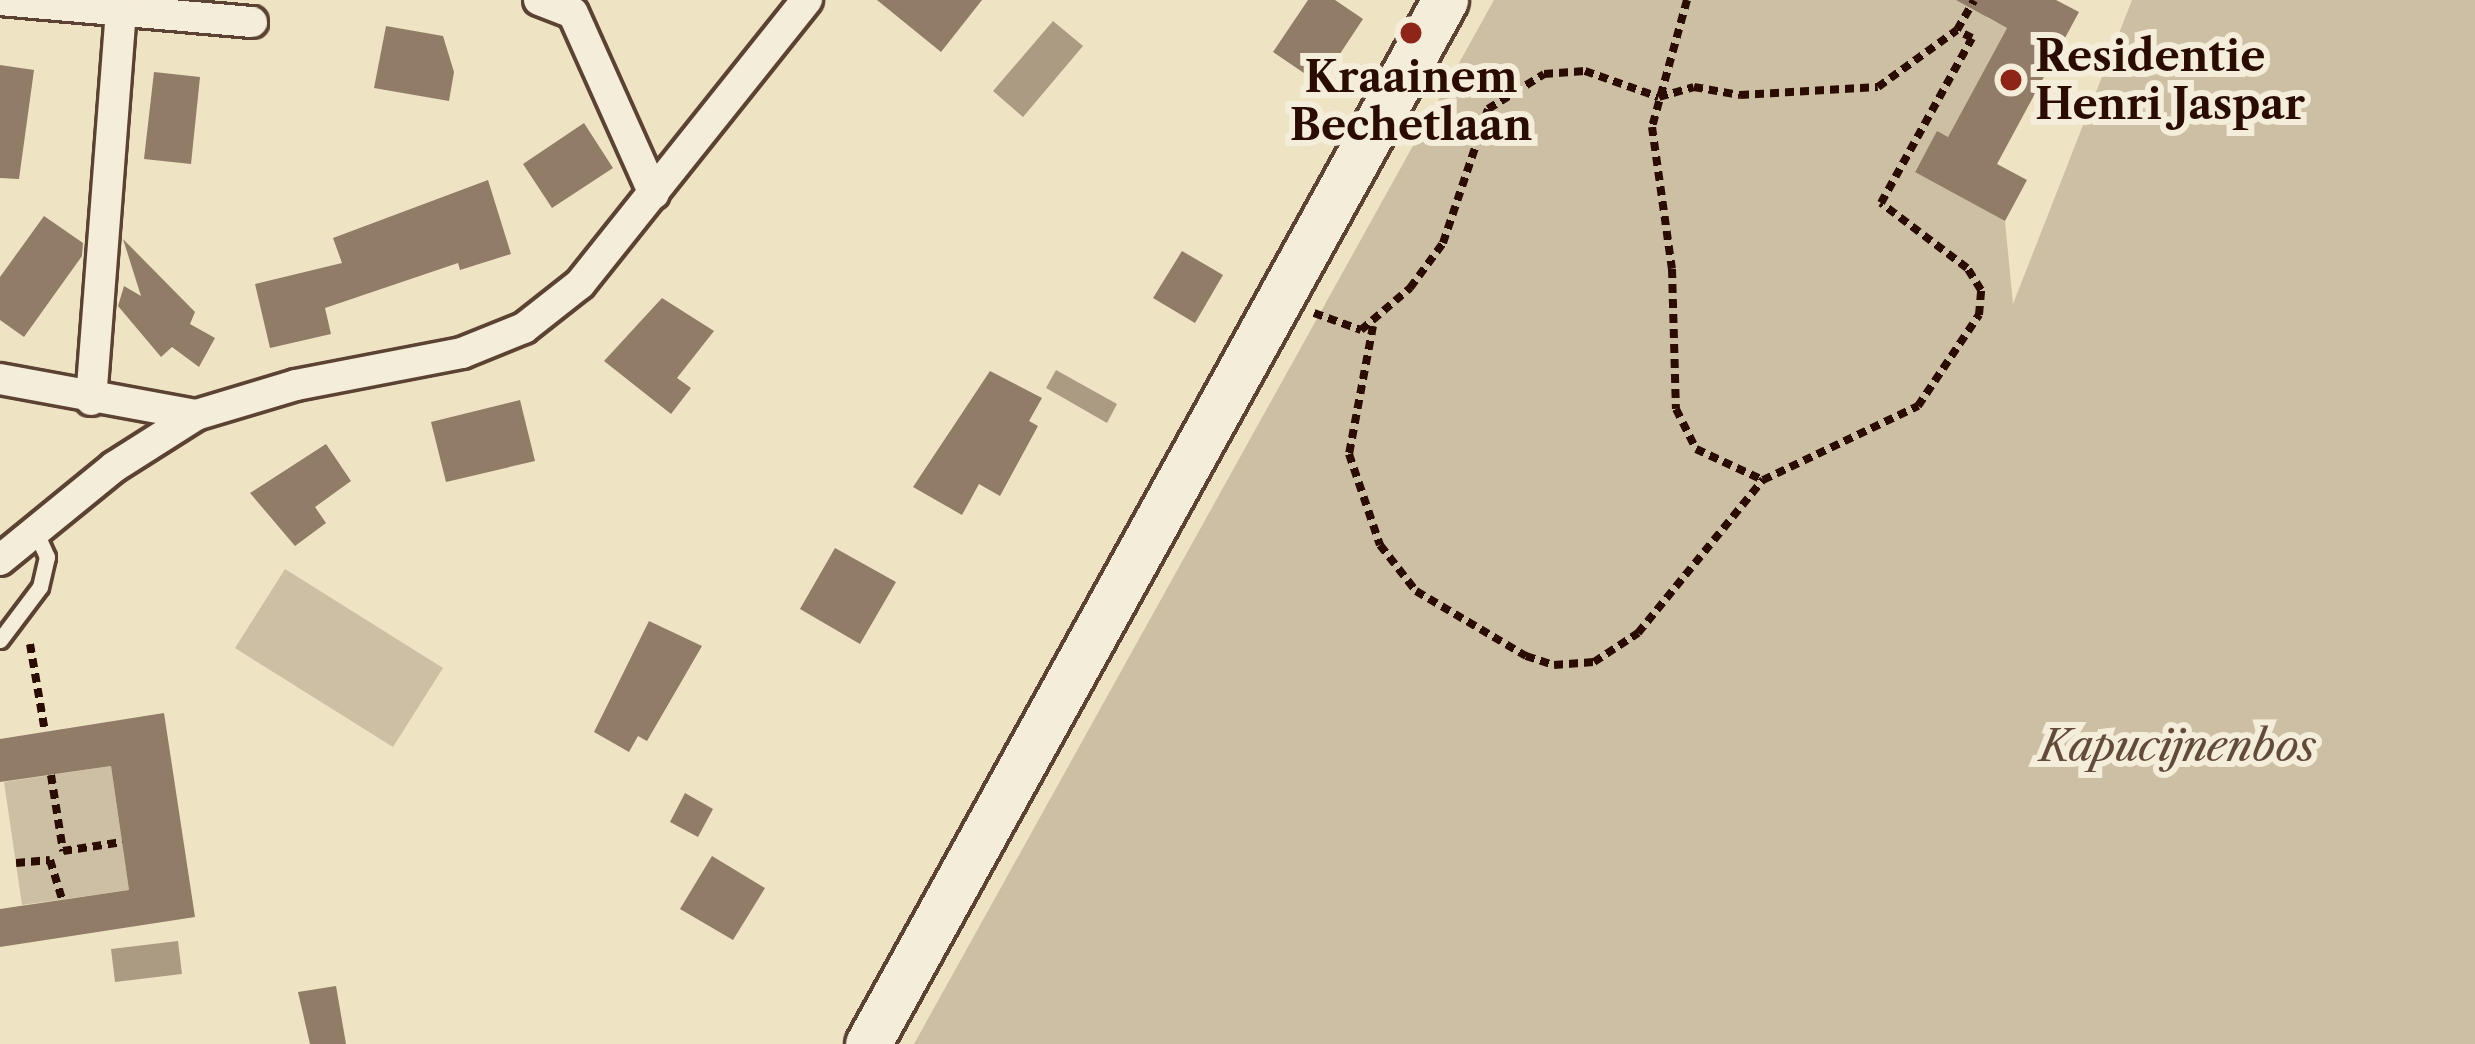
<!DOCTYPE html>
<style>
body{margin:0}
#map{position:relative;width:2475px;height:1044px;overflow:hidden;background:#eee4c4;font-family:"Libre Caslon Text",serif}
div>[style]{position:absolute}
.green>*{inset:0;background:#cdbfa3}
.water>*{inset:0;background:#ab9b82}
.building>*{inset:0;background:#907c67}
.path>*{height:8px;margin-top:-4px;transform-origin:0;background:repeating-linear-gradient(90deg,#2a0c02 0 9px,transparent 0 15px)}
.roads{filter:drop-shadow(3px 0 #5b4232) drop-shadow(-3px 0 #5b4232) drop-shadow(0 3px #5b4232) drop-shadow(0 -3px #5b4232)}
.lane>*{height:15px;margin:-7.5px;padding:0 7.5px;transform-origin:7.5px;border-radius:7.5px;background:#f4edd9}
.street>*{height:30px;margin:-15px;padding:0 15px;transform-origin:15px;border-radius:15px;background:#f4edd9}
.secondary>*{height:45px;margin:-22.5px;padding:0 22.5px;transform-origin:22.5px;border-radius:22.5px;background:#f4edd9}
.dots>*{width:33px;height:33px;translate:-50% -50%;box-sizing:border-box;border:6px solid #f4edd9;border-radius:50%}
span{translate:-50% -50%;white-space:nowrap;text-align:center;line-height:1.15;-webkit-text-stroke:12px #f4edd9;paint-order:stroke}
.poi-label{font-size:42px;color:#2a0c02;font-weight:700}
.left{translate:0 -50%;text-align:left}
.park-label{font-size:42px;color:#634b3a;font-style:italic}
</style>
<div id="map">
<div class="green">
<i style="clip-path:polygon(1494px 0,1995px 0,1986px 17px,2007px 28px,1948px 137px,1937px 132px,1915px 171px,2005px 221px,2013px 304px,2132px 0,2475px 0,2475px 1044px,914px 1044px)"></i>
<i style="clip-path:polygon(285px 569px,443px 668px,393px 747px,235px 648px)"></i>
<i style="clip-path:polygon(111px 766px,129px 890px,22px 905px,4px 782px)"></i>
</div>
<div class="water">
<i style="clip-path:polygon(1053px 21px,1083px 46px,1023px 117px,993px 91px)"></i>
<i style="clip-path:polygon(1056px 370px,1117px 404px,1107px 423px,1046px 388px)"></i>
<i style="clip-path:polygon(178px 941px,182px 974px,115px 982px,111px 949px)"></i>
</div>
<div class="building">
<i style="clip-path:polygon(877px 0,982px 0,941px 52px)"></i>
<i style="clip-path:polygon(1308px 0,1335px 0,1363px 19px,1320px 84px,1273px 52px)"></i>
<i style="clip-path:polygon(1956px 0,2056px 0,2079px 12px,1997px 164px,2027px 180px,2005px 221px,1915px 172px,1937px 131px,1948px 137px,2007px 28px)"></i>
<i style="clip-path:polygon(386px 26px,443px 36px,454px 72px,449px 101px,374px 88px)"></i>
<i style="clip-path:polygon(0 65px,34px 70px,19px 179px,0 178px)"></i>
<i style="clip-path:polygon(154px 72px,200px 77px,191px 164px,144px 159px)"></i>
<i style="clip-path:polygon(584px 123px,613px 168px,552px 208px,523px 164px)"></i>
<i style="clip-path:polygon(488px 180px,511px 254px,460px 270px,458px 263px,325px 308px,331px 334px,270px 348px,255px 284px,342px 263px,333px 238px)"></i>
<i style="clip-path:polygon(44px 216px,83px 243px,82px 256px,24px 337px,0 320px,0 277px)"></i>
<i style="clip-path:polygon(123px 239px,195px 312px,190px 324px,215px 338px,199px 367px,172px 347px,161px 357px,118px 306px,124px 286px,141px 296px)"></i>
<i style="clip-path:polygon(1182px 251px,1223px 275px,1195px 323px,1153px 298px)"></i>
<i style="clip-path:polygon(662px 298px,714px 331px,677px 378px,691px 388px,671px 414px,604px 361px)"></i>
<i style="clip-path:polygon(990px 371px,1042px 398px,1029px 421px,1038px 426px,1000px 496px,979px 484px,962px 515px,913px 487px)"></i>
<i style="clip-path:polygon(520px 400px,535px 461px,446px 482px,431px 422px)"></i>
<i style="clip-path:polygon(326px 444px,351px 481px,315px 507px,326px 523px,295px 546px,250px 493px)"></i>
<i style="clip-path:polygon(835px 548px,896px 582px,860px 644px,800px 609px)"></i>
<i style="clip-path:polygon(649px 621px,702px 646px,647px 741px,638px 736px,629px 752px,594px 732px)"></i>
<i style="clip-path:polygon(164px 713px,195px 917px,0 947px,0 909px,129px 890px,111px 766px,0 782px,0 739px)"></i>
<i style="clip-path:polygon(685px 793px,713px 809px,698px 837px,670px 822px)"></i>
<i style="clip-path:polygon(712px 856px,765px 888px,733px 940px,680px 909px)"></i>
<i style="clip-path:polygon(336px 986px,346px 1044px,310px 1044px,298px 992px)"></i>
</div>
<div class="path">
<i style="left:1687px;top:0;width:132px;rotate:105.4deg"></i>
<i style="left:1652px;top:127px;width:143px;rotate:82deg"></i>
<i style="left:1672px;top:269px;width:140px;rotate:88.4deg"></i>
<i style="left:1676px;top:409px;width:45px;rotate:63.4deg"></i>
<i style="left:1696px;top:449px;width:74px;rotate:24.8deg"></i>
<i style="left:1763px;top:480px;width:172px;rotate:-25.5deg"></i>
<i style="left:1918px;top:406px;width:110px;rotate:-56.2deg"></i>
<i style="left:1979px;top:315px;width:25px;rotate:-85deg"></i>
<i style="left:1981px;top:290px;width:26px;rotate:-122deg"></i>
<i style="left:1967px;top:268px;width:108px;rotate:-142.9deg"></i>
<i style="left:1881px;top:203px;width:188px;rotate:-61.1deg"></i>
<i style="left:1972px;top:38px;width:17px;rotate:-152deg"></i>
<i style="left:1957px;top:30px;width:34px;rotate:-60deg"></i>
<i style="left:1314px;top:313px;width:50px;rotate:19.9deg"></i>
<i style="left:1361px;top:330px;width:65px;rotate:-40.6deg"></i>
<i style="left:1410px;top:288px;width:56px;rotate:-53.7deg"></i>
<i style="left:1443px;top:243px;width:141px;rotate:-71.4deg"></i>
<i style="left:1488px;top:109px;width:66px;rotate:-32deg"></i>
<i style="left:1544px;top:74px;width:41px;rotate:-4.2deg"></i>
<i style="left:1585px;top:71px;width:78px;rotate:19.4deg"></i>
<i style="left:1659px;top:97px;width:36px;rotate:-16deg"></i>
<i style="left:1694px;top:87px;width:47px;rotate:9.9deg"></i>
<i style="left:1740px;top:95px;width:138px;rotate:-3.3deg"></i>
<i style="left:1878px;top:87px;width:97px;rotate:-35.8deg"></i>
<i style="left:1373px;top:326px;width:130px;rotate:100.6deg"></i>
<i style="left:1349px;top:454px;width:96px;rotate:71.2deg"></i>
<i style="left:1380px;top:545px;width:58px;rotate:52deg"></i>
<i style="left:1416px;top:591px;width:128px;rotate:30.6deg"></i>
<i style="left:1526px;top:656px;width:29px;rotate:18deg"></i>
<i style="left:1554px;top:665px;width:40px;rotate:-4.3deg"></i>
<i style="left:1594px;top:662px;width:53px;rotate:-33.4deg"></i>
<i style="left:1638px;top:633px;width:198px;rotate:-50.8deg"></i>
<i style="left:30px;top:644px;width:89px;rotate:80.3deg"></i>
<i style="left:51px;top:775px;width:77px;rotate:81deg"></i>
<i style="left:63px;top:851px;width:60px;rotate:-8.7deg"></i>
<i style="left:16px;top:863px;width:34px;rotate:-5deg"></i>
<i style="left:50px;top:860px;width:41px;rotate:72.9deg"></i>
</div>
<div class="roads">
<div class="lane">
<i style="left:0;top:640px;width:66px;rotate:-53deg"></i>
<i style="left:40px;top:587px;width:31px;rotate:-77deg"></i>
<i style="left:47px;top:557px;width:32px;rotate:-114deg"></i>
</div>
<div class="street">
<i style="left:0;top:0;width:253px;rotate:5deg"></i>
<i style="left:539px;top:0;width:36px;rotate:21deg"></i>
<i style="left:573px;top:13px;width:198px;rotate:65.9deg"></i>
<i style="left:0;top:379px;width:199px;rotate:10.4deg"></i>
<i style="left:91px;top:400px;width:391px;rotate:-85.6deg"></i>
<i style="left:0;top:560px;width:147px;rotate:-39.2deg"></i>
<i style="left:114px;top:467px;width:97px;rotate:-32.4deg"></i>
<i style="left:196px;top:415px;width:104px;rotate:-16.7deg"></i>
<i style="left:296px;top:385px;width:169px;rotate:-10.9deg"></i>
<i style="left:462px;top:353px;width:67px;rotate:-22deg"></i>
<i style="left:524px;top:328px;width:71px;rotate:-38.2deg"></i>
<i style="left:580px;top:284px;width:364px;rotate:-51.4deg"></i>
</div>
<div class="secondary">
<i style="left:868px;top:1044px;width:1193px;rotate:-61.07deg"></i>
</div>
</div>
<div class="dots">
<i style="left:1411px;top:33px;background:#8f2418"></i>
<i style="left:2011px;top:80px;background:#8f2418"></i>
</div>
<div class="poi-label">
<span class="left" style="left:2035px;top:80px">Residentie<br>Henri Jaspar</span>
<span style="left:1411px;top:101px">Kraainem<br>Bechetlaan</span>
</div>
<div class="park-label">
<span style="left:2178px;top:746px">Kapucijnenbos</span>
</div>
</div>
